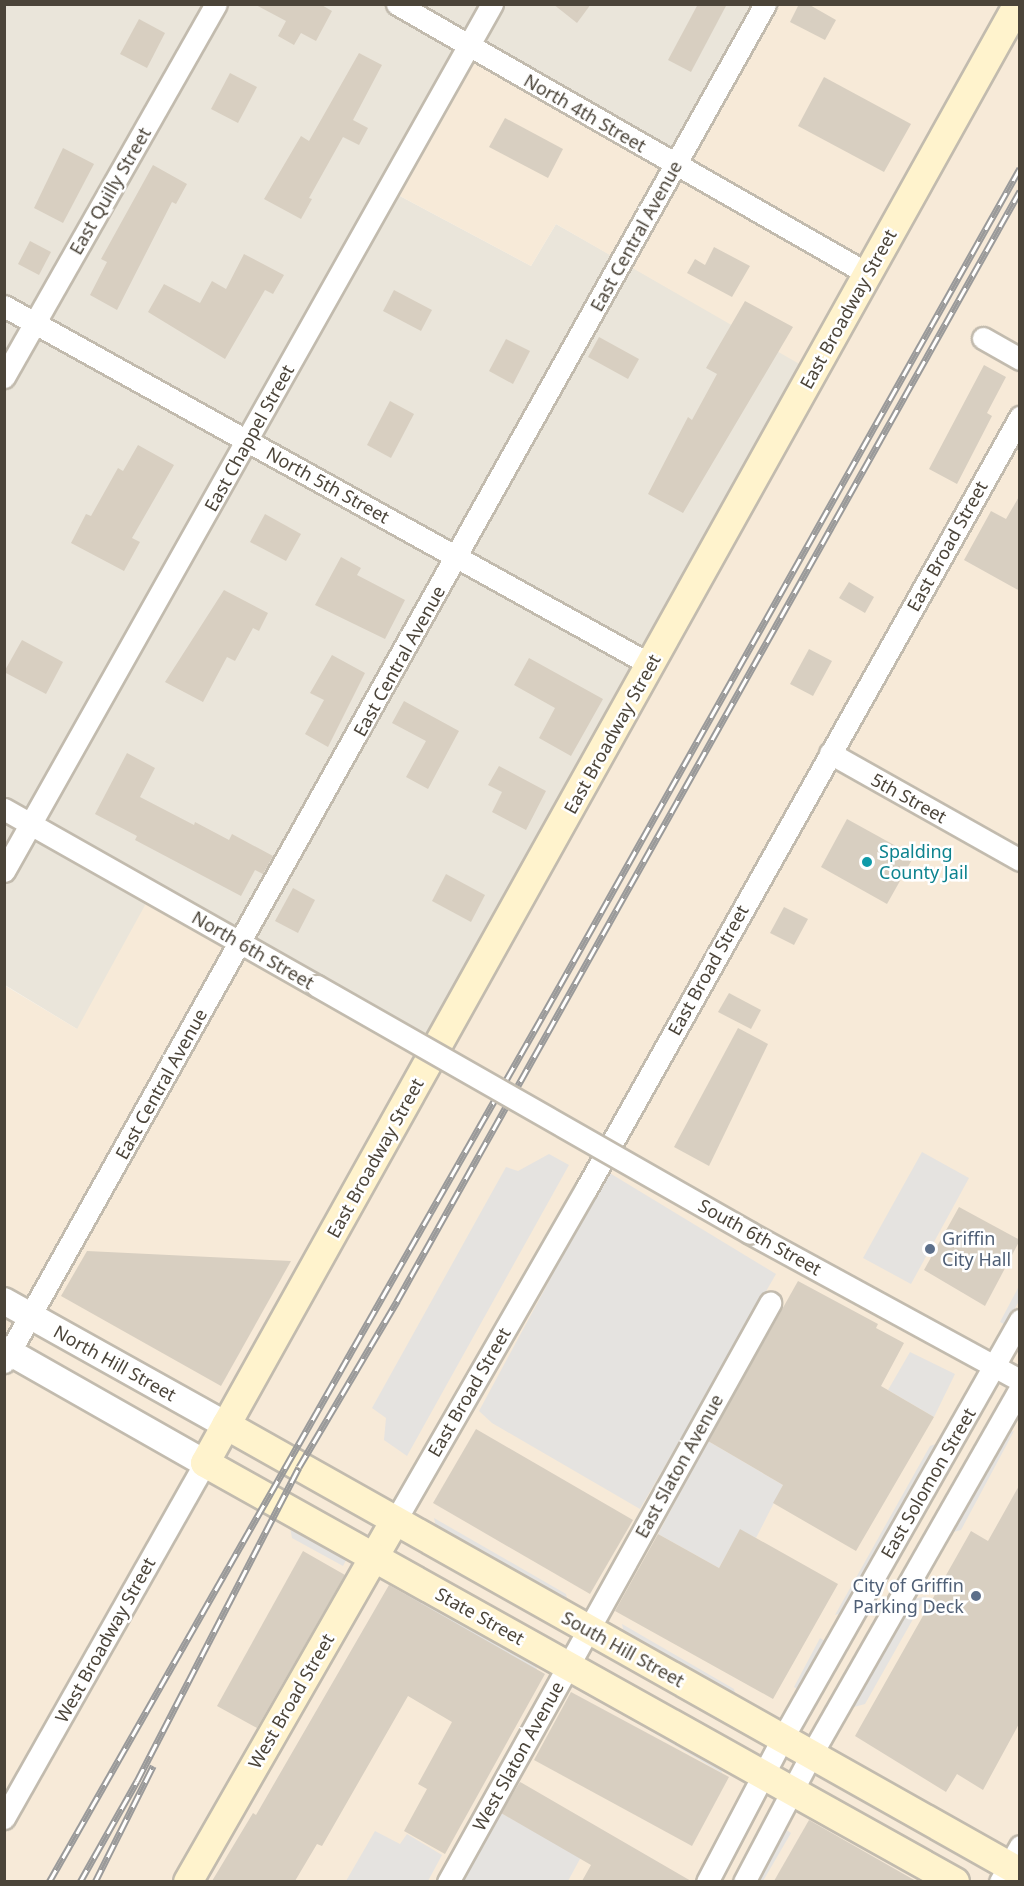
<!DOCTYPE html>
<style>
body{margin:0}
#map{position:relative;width:1024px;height:1886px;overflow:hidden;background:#f6f3ec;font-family:"Noto Sans",sans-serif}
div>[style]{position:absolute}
.residential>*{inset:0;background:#eae5da}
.commercial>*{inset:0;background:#f7ead8}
.parking>*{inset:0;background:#e5e3e0}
.building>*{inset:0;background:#d8cfc1}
.roads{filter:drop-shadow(2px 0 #c2bbae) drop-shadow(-2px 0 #c2bbae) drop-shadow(0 2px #c2bbae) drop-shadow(0 -2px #c2bbae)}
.minor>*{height:21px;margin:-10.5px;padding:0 10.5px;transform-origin:10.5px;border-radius:10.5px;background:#fff}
.tertiary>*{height:26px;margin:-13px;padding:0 13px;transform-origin:13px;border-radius:13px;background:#fff}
.secondary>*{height:28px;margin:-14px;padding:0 14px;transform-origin:14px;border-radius:14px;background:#fff3cd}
.rail>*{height:7px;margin-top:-3.5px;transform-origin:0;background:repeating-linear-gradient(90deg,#fff 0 14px,#9a9a9a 0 28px);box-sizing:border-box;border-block:2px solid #9a9a9a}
.bridges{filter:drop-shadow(2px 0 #c2bbae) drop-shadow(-2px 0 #c2bbae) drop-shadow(0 2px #c2bbae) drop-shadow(0 -2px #c2bbae)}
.minor-bridge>*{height:21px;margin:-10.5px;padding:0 10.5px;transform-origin:10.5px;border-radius:10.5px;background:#fff}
.dots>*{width:16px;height:16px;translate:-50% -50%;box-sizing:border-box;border:3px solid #fff;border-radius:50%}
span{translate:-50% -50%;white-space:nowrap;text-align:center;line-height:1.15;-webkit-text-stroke:5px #fff;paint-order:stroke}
.street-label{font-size:18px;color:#4b4439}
.culture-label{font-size:18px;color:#0d838f}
.left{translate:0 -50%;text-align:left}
.service-label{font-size:18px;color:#4e5e75}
.right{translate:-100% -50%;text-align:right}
.frame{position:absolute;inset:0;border:6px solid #4b4439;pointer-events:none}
</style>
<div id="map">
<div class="residential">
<i style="clip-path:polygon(4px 5px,775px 5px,690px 163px,398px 195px,531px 266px,556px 224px,816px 372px,436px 1049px,77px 1029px,5px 985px)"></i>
</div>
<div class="commercial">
<i style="clip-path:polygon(775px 5px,1019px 5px,1019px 1881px,5px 1881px,4px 985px,77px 1029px,155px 887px,436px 1048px,815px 373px,556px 224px,531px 266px,398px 195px,481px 48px,690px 163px)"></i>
</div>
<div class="parking">
<i style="clip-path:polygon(922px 1152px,969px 1178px,911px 1284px,863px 1258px)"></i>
<i style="clip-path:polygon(549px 1154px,569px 1165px,407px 1456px,384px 1440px,386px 1418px,372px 1408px,506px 1167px,518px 1171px)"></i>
<i style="clip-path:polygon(608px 1172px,776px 1274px,640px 1509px,492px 1423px,479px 1411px)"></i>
<i style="clip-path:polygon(1019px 1286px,1019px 1301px,1006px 1325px,1000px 1322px)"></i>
<i style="clip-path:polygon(910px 1352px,955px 1374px,934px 1417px,888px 1390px)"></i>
<i style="clip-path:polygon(1014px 1431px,961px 1530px,938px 1536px,995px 1436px)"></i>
<i style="clip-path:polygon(953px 1438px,856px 1609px,835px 1615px,930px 1446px)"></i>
<i style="clip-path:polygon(708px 1441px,783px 1485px,756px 1538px,740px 1530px,719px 1568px,658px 1534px)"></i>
<i style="clip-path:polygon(286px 1506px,352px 1549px,343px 1566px,292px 1538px)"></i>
<i style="clip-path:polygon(434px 1518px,566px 1594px,572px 1620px,440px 1546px)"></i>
<i style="clip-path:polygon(404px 1574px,534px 1646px,537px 1671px,406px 1595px)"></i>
<i style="clip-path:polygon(926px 1596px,865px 1704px,839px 1711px,901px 1602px)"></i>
<i style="clip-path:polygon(622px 1624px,734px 1689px,739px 1711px,627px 1647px)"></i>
<i style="clip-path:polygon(820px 1638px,828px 1643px,800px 1691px,794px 1687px)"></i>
<i style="clip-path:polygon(587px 1675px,716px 1750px,722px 1773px,593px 1697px)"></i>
<i style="clip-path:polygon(501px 1813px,581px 1857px,568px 1881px,462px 1882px)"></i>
<i style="clip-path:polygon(785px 1829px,791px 1833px,763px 1881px,755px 1882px)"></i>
<i style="clip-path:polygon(375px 1831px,400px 1844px,407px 1834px,442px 1855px,428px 1881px,346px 1881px)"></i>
</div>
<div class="building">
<i style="clip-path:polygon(254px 4px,320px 4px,332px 11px,316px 41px,301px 33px,294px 45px,278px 36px,286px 21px)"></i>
<i style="clip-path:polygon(553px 4px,591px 4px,577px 23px)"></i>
<i style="clip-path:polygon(698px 4px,727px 4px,691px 72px,668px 60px)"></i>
<i style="clip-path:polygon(799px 4px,808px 4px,836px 20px,825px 40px,790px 22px)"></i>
<i style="clip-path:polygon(139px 19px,165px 33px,147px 68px,120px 54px)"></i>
<i style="clip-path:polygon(359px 53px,382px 65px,353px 120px,368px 128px,359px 145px,343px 137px,309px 198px,312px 199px,301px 219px,264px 199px,301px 136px,309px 141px)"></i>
<i style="clip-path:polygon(230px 73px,257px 87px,238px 123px,211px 109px)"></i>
<i style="clip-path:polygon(824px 77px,911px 124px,884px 172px,798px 126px)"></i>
<i style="clip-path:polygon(505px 118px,563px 149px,548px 178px,489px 147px)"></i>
<i style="clip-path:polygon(63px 148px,94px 164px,63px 223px,34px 208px)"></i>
<i style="clip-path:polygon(153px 165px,187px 184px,176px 204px,172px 202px,117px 310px,90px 295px,107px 262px,101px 259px)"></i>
<i style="clip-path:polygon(30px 241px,51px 252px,39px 275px,18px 264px)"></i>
<i style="clip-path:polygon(714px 247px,750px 266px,732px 297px,687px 273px,695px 259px,705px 265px)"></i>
<i style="clip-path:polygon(244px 254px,284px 275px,273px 294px,265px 290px,225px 359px,148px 312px,164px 284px,200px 303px,212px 281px,226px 289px)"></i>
<i style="clip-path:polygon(394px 290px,432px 310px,421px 331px,383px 311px)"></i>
<i style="clip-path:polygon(745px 301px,793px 327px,683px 513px,648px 494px,688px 417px,692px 420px,717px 374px,706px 368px)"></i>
<i style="clip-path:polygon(599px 337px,639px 359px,628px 379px,588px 357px)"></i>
<i style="clip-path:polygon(506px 339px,530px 351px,513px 384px,489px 371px)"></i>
<i style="clip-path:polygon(984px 365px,1006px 377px,987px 413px,992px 416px,957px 484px,929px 469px)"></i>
<i style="clip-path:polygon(390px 401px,414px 414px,391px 458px,367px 445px)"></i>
<i style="clip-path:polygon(138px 445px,174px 465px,132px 538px,140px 542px,124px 571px,71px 543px,86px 514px,91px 516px,118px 468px,123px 471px)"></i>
<i style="clip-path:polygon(1020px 495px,1020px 591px,964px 560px,991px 511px,1006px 519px)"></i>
<i style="clip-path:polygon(265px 514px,301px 534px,286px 561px,250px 542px)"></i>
<i style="clip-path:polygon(341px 557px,361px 568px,357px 575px,405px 600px,385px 639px,315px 605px)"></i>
<i style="clip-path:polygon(849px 582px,874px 597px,865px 613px,839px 598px)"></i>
<i style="clip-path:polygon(224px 590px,268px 613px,259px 631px,253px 628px,235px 661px,227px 657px,203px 702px,165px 682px)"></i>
<i style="clip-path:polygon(22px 640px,63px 662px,46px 694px,4px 672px)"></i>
<i style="clip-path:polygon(809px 649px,832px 661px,813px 696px,790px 684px)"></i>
<i style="clip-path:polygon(332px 655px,365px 673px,328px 747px,305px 734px,324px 700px,310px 693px)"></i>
<i style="clip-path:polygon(529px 658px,603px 699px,571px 756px,539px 738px,555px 708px,514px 685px)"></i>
<i style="clip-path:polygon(404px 701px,459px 731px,428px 789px,406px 777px,426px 741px,392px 723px)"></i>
<i style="clip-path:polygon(127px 753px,155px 768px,140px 797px,194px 825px,195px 822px,229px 840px,232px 834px,273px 856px,263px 874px,255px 870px,241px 896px,135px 840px,137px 836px,95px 814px)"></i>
<i style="clip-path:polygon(499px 766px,546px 791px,526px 830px,492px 812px,502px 792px,488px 785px)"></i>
<i style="clip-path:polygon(847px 819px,914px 856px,887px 904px,821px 867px)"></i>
<i style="clip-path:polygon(446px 874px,485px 895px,471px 922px,432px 901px)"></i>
<i style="clip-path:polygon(293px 888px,315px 900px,298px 933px,275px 921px)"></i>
<i style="clip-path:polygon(784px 907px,808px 919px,794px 945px,770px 933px)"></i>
<i style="clip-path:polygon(729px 993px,761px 1010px,751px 1029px,718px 1012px)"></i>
<i style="clip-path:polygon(738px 1028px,768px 1044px,709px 1166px,674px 1147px)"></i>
<i style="clip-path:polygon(959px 1207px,1020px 1240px,985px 1306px,924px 1270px)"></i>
<i style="clip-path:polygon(87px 1251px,291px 1261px,221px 1386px,61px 1296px)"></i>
<i style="clip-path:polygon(798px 1281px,878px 1324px,876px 1328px,904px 1343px,881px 1386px,934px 1417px,856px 1551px,773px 1503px,783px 1485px,708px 1441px)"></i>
<i style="clip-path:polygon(476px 1429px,633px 1520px,590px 1594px,433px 1503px)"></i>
<i style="clip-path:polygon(1020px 1484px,1020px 1722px,983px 1790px,957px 1774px,946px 1792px,855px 1736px,971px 1531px,988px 1541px)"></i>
<i style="clip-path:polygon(740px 1529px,838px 1584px,773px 1699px,615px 1611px,658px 1534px,719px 1568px)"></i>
<i style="clip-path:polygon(303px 1551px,345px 1575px,257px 1728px,217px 1706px)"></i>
<i style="clip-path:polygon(389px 1585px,545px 1674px,445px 1854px,404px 1831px,427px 1789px,418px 1784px,452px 1722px,408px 1696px,322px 1846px,317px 1844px,295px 1881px,212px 1881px,253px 1813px,256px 1815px)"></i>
<i style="clip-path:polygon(571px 1692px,729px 1777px,692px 1846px,534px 1760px)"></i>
<i style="clip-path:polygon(520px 1782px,522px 1783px,691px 1881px,582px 1881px,591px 1865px,501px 1813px)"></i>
<i style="clip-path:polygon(809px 1820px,916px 1881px,774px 1881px)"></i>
</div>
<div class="roads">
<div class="minor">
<i style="left:397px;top:4px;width:543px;rotate:29.82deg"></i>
<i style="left:4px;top:306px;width:740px;rotate:29.02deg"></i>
<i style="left:983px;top:338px;width:43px;rotate:29.6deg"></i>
<i style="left:4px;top:377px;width:429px;rotate:-60.4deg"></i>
<i style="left:830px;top:753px;width:218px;rotate:29.4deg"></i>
<i style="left:4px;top:809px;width:360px;rotate:29.5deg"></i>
<i style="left:4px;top:871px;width:995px;rotate:-60.63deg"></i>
<i style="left:750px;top:1233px;width:307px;rotate:28.6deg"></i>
<i style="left:4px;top:1362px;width:1557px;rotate:-60.73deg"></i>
<i style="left:395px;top:1521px;width:383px;rotate:-60.1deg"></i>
<i style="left:586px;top:1189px;width:886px;rotate:-60.66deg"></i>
<i style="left:4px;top:1818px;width:408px;rotate:-60.5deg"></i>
<i style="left:448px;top:1882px;width:663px;rotate:-60.92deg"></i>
<i style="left:707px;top:1882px;width:161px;rotate:-62.3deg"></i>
<i style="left:782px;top:1739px;width:482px;rotate:-60.4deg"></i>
<i style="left:744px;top:1882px;width:144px;rotate:-62.2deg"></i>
<i style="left:811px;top:1755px;width:422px;rotate:-60.3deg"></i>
<i style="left:1000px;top:1882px;width:41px;rotate:-60.9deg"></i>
</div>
<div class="tertiary">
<i style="left:4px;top:1301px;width:254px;rotate:29.2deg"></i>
<i style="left:4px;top:1349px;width:231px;rotate:29.6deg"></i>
</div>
<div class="secondary">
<i style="left:226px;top:1425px;width:911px;rotate:29.38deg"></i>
<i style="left:188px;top:1882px;width:416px;rotate:-60.2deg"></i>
<i style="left:955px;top:1882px;width:859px;rotate:-150.81deg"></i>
<i style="left:205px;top:1463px;width:1670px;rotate:-60.87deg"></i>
</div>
</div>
<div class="rail">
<i style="left:49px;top:1882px;width:1004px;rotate:-60.32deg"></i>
<i style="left:546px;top:1010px;width:966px;rotate:-60.62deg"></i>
<i style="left:80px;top:1882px;width:116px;rotate:-60.6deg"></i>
<i style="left:137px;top:1781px;width:353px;rotate:-62.7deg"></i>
<i style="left:299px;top:1467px;width:193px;rotate:-59.4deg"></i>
<i style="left:397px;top:1301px;width:1273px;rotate:-60.7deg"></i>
<i style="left:95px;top:1882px;width:130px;rotate:-63.4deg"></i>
</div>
<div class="bridges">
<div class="minor-bridge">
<i style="left:317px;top:986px;width:498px;rotate:29.7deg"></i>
</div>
</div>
<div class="dots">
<i style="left:867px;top:862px;background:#0f9aa8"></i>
<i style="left:930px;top:1249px;background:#5c6f8a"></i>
<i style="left:976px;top:1596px;background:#5c6f8a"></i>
</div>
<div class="street-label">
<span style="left:585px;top:113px;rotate:30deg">North 4th Street</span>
<span style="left:110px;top:191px;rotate:-60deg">East Quilly Street</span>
<span style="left:636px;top:236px;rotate:-61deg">East Central Avenue</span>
<span style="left:848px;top:309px;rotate:-61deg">East Broadway Street</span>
<span style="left:249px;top:438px;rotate:-61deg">East Chappel Street</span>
<span style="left:328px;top:485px;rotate:29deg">North 5th Street</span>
<span style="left:947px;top:546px;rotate:-61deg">East Broad Street</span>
<span style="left:399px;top:661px;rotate:-61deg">East Central Avenue</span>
<span style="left:612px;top:734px;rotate:-61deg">East Broadway Street</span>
<span style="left:909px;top:798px;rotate:29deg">5th Street</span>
<span style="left:253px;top:950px;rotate:30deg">North 6th Street</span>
<span style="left:708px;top:970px;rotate:-61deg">East Broad Street</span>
<span style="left:161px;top:1084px;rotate:-61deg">East Central Avenue</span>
<span style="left:375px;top:1158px;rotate:-61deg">East Broadway Street</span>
<span style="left:760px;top:1237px;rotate:29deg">South 6th Street</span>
<span style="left:115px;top:1363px;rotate:29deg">North Hill Street</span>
<span style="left:469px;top:1392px;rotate:-60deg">East Broad Street</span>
<span style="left:679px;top:1466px;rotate:-61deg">East Slaton Avenue</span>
<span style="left:928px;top:1483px;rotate:-60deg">East Solomon Street</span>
<span style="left:480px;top:1616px;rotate:29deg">State Street</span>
<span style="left:105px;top:1640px;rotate:-61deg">West Broadway Street</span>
<span style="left:623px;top:1649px;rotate:29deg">South Hill Street</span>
<span style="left:291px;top:1701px;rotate:-60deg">West Broad Street</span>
<span style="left:518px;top:1756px;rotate:-61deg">West Slaton Avenue</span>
</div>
<div class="culture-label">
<span class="left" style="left:879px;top:862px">Spalding<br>County Jail</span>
</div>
<div class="service-label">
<span class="left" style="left:942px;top:1249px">Griffin<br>City Hall</span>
<span class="right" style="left:964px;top:1596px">City of Griffin<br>Parking Deck</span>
</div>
<div class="frame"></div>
</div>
